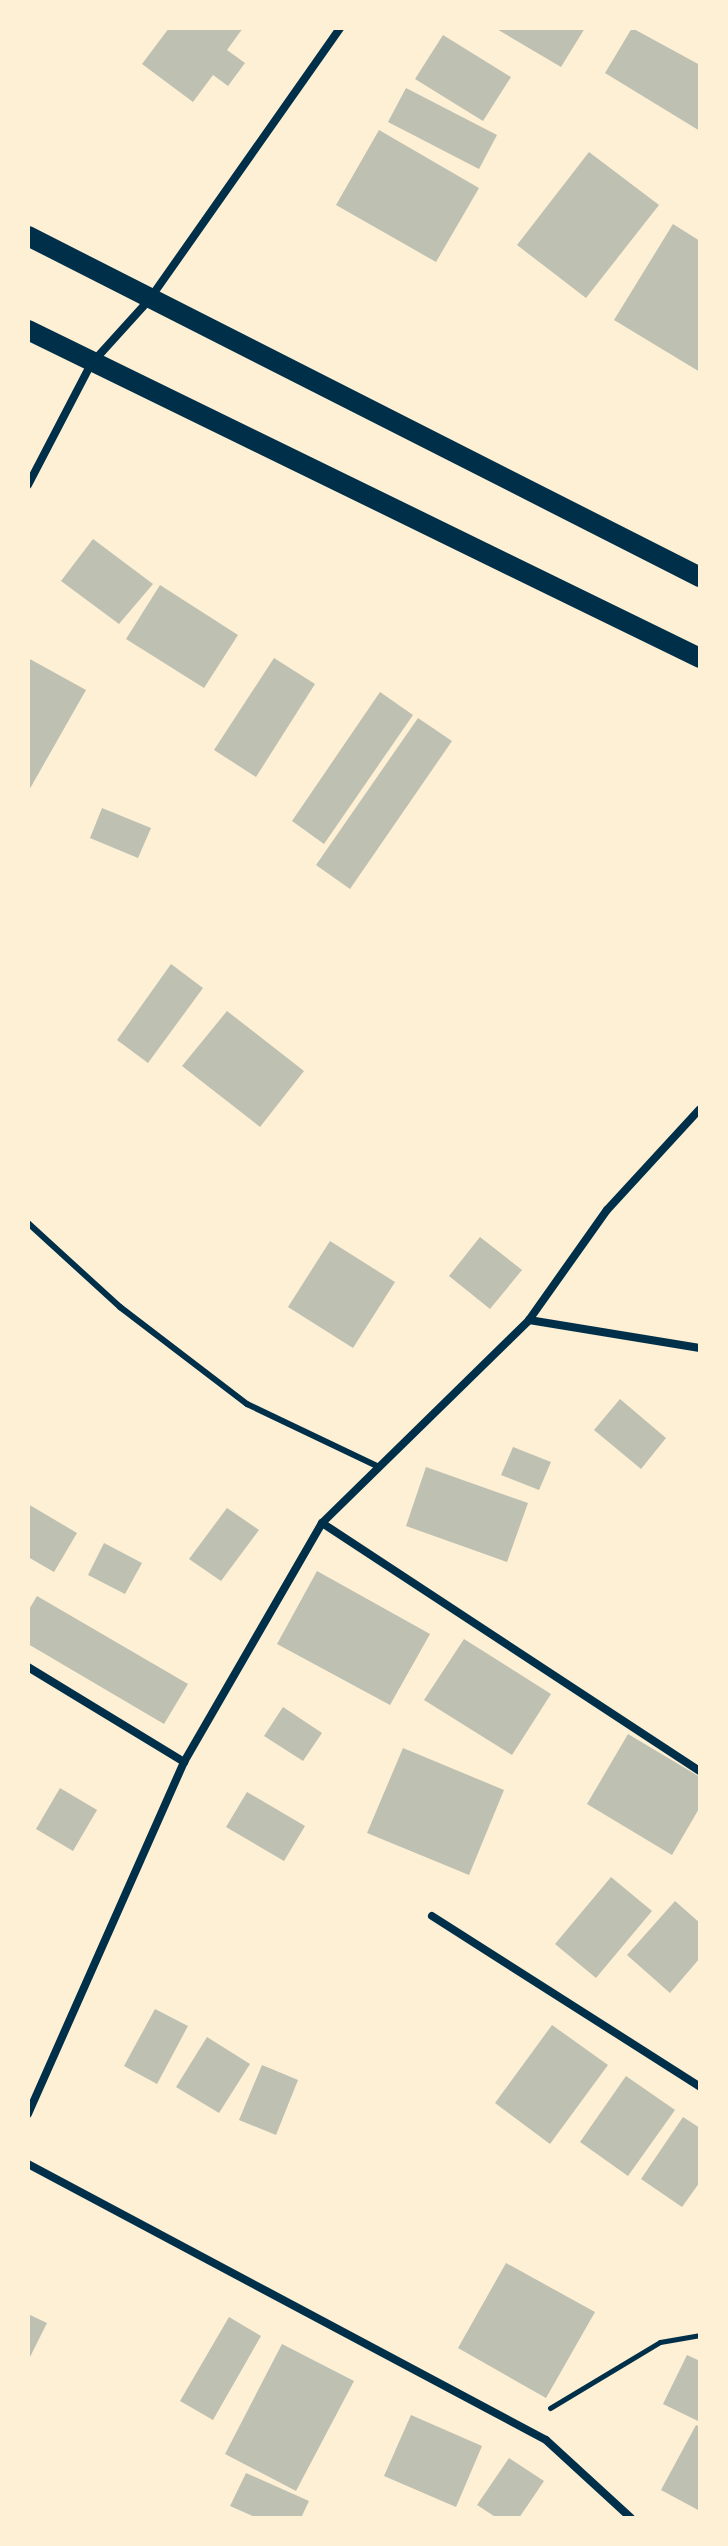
<!DOCTYPE html>
<style>
body{margin:0}
#map{position:relative;width:728px;height:2546px;overflow:hidden;background:#fdf0d5;font-family:Georgia,serif}
div>[style]{position:absolute}
.building>*{inset:0;background:#bec0b2}
.path>*{height:5px;margin:-2.5px;padding:0 2.5px;transform-origin:2.5px;border-radius:2.5px;background:#003049}
.service>*{height:6px;margin:-3px;padding:0 3px;transform-origin:3px;border-radius:3px;background:#003049}
.minor>*{height:8px;margin:-4px;padding:0 4px;transform-origin:4px;border-radius:4px;background:#003049}
.primary>*{height:20px;margin:-10px;padding:0 10px;transform-origin:10px;border-radius:10px;background:#003049}
span{translate:-50% -50%;white-space:nowrap;text-align:center;line-height:1.15;-webkit-text-stroke:6px #fdf0d5;paint-order:stroke}
.frame{position:absolute;inset:0;border:30px solid #fdf0d5;pointer-events:none}
</style>
<div id="map">
<div class="building">
<i style="clip-path:polygon(169px 28px,243px 28px,227px 50px,245px 63px,228px 86px,213px 75px,193px 102px,142px 64px)"></i>
<i style="clip-path:polygon(495px 28px,585px 28px,561px 67px)"></i>
<i style="clip-path:polygon(632px 28px,700px 65px,700px 131px,605px 73px)"></i>
<i style="clip-path:polygon(443px 35px,511px 77px,483px 121px,415px 79px)"></i>
<i style="clip-path:polygon(406px 88px,497px 135px,479px 169px,388px 122px)"></i>
<i style="clip-path:polygon(379px 130px,479px 188px,436px 262px,336px 205px)"></i>
<i style="clip-path:polygon(589px 152px,659px 205px,586px 298px,517px 245px)"></i>
<i style="clip-path:polygon(673px 224px,700px 241px,700px 372px,614px 320px)"></i>
<i style="clip-path:polygon(93px 539px,153px 584px,119px 624px,61px 581px)"></i>
<i style="clip-path:polygon(160px 585px,238px 635px,204px 688px,126px 639px)"></i>
<i style="clip-path:polygon(28px 658px,86px 690px,28px 792px)"></i>
<i style="clip-path:polygon(274px 658px,315px 684px,256px 777px,214px 750px)"></i>
<i style="clip-path:polygon(380px 692px,413px 715px,324px 844px,292px 821px)"></i>
<i style="clip-path:polygon(418px 718px,452px 741px,350px 889px,316px 865px)"></i>
<i style="clip-path:polygon(102px 808px,151px 828px,138px 858px,90px 838px)"></i>
<i style="clip-path:polygon(171px 964px,203px 988px,148px 1063px,117px 1040px)"></i>
<i style="clip-path:polygon(227px 1011px,304px 1071px,260px 1127px,182px 1066px)"></i>
<i style="clip-path:polygon(480px 1237px,522px 1270px,490px 1309px,449px 1276px)"></i>
<i style="clip-path:polygon(330px 1241px,395px 1282px,353px 1348px,288px 1307px)"></i>
<i style="clip-path:polygon(620px 1399px,666px 1438px,641px 1469px,594px 1430px)"></i>
<i style="clip-path:polygon(513px 1447px,551px 1462px,539px 1490px,501px 1475px)"></i>
<i style="clip-path:polygon(426px 1467px,528px 1503px,507px 1562px,406px 1526px)"></i>
<i style="clip-path:polygon(28px 1504px,77px 1533px,54px 1572px,28px 1557px)"></i>
<i style="clip-path:polygon(227px 1508px,259px 1530px,221px 1581px,189px 1559px)"></i>
<i style="clip-path:polygon(104px 1543px,142px 1563px,125px 1594px,88px 1575px)"></i>
<i style="clip-path:polygon(317px 1571px,430px 1634px,390px 1705px,277px 1644px)"></i>
<i style="clip-path:polygon(37px 1596px,188px 1684px,164px 1724px,28px 1644px,28px 1611px)"></i>
<i style="clip-path:polygon(464px 1639px,551px 1694px,512px 1755px,424px 1700px)"></i>
<i style="clip-path:polygon(283px 1707px,322px 1733px,303px 1761px,264px 1736px)"></i>
<i style="clip-path:polygon(628px 1734px,700px 1777px,700px 1807px,672px 1855px,587px 1804px)"></i>
<i style="clip-path:polygon(403px 1748px,504px 1790px,469px 1875px,367px 1833px)"></i>
<i style="clip-path:polygon(60px 1788px,97px 1810px,73px 1851px,36px 1829px)"></i>
<i style="clip-path:polygon(247px 1792px,305px 1826px,284px 1861px,226px 1827px)"></i>
<i style="clip-path:polygon(611px 1877px,652px 1911px,596px 1978px,555px 1944px)"></i>
<i style="clip-path:polygon(675px 1901px,700px 1923px,700px 1958px,670px 1993px,627px 1955px)"></i>
<i style="clip-path:polygon(155px 2009px,188px 2026px,157px 2084px,124px 2066px)"></i>
<i style="clip-path:polygon(552px 2025px,608px 2065px,550px 2144px,495px 2103px)"></i>
<i style="clip-path:polygon(207px 2037px,250px 2064px,219px 2113px,176px 2087px)"></i>
<i style="clip-path:polygon(262px 2065px,298px 2080px,276px 2135px,239px 2120px)"></i>
<i style="clip-path:polygon(626px 2076px,675px 2110px,628px 2176px,580px 2142px)"></i>
<i style="clip-path:polygon(683px 2117px,700px 2128px,700px 2182px,682px 2207px,641px 2179px)"></i>
<i style="clip-path:polygon(506px 2263px,595px 2312px,546px 2398px,458px 2348px)"></i>
<i style="clip-path:polygon(28px 2314px,47px 2323px,28px 2361px)"></i>
<i style="clip-path:polygon(229px 2317px,261px 2336px,213px 2420px,180px 2401px)"></i>
<i style="clip-path:polygon(282px 2344px,354px 2381px,296px 2491px,225px 2454px)"></i>
<i style="clip-path:polygon(687px 2355px,700px 2361px,698px 2421px,663px 2404px)"></i>
<i style="clip-path:polygon(411px 2415px,482px 2446px,456px 2507px,384px 2476px)"></i>
<i style="clip-path:polygon(696px 2425px,700px 2427px,700px 2511px,661px 2490px)"></i>
<i style="clip-path:polygon(509px 2458px,544px 2481px,519px 2518px,497px 2518px,477px 2505px)"></i>
<i style="clip-path:polygon(246px 2473px,309px 2501px,301px 2518px,257px 2518px,230px 2506px)"></i>
</div>
<div class="path">
<i style="left:550px;top:2408px;width:128px;rotate:-31deg"></i>
<i style="left:660px;top:2342px;width:41px;rotate:-9.9deg"></i>
</div>
<div class="service">
<i style="left:28px;top:1223px;width:125px;rotate:42.4deg"></i>
<i style="left:120px;top:1307px;width:160px;rotate:37.4deg"></i>
<i style="left:247px;top:1404px;width:144px;rotate:25.5deg"></i>
</div>
<div class="minor">
<i style="left:28px;top:485px;width:136px;rotate:-62.5deg"></i>
<i style="left:91px;top:364px;width:86px;rotate:-47.8deg"></i>
<i style="left:149px;top:300px;width:332px;rotate:-54.9deg"></i>
<i style="left:529px;top:1320px;width:173px;rotate:9.3deg"></i>
<i style="left:322px;top:1523px;width:452px;rotate:33.3deg"></i>
<i style="left:28px;top:1667px;width:183px;rotate:31.3deg"></i>
<i style="left:432px;top:1916px;width:318px;rotate:32.5deg"></i>
<i style="left:28px;top:2114px;width:385px;rotate:-66.1deg"></i>
<i style="left:184px;top:1762px;width:276px;rotate:-60deg"></i>
<i style="left:322px;top:1523px;width:290px;rotate:-44.4deg"></i>
<i style="left:529px;top:1320px;width:135px;rotate:-54.7deg"></i>
<i style="left:607px;top:1210px;width:137px;rotate:-47.4deg"></i>
<i style="left:28px;top:2164px;width:587px;rotate:28.05deg"></i>
<i style="left:546px;top:2440px;width:115px;rotate:42.5deg"></i>
</div>
<div class="primary">
<i style="left:28px;top:236px;width:754px;rotate:26.91deg"></i>
<i style="left:28px;top:330px;width:748px;rotate:26.02deg"></i>
</div>
<div class="frame"></div>
</div>
